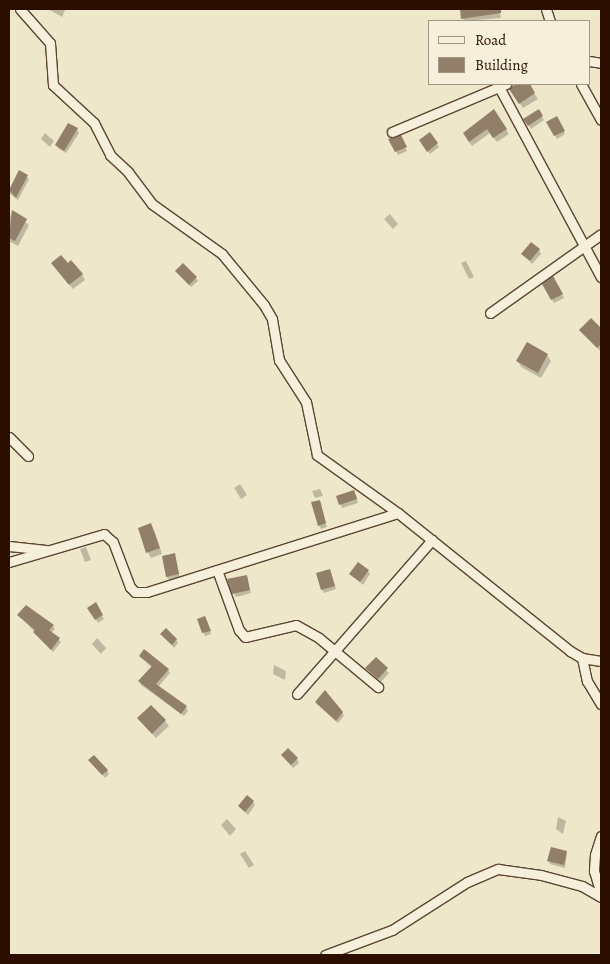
<!DOCTYPE html>
<style>
body{margin:0}
#map{position:relative;width:610px;height:964px;overflow:hidden;background:#efe7c9;font-family:Alegreya,serif}
div>[style]{position:absolute}
.shadow>*{inset:0;background:#0003}
.building>*{inset:0;background:#917f69}
.roads{filter:drop-shadow(1px 0 #5c4432) drop-shadow(-1px 0 #5c4432) drop-shadow(0 1px #5c4432) drop-shadow(0 -1px #5c4432)}
.minor>*{height:9px;margin:-4.5px;padding:0 4.5px;transform-origin:4.5px;border-radius:4.5px;background:#f5efdc}
span{translate:-50% -50%;white-space:nowrap;text-align:center;line-height:1.15;-webkit-text-stroke:4.5px #f5efdc;paint-order:stroke}
.frame{position:absolute;inset:0;border:10px solid #2b0e00;pointer-events:none}
.legend{position:absolute;left:428px;top:20px;width:162px;height:65px;box-sizing:border-box;background:#f5efdc;border:1px solid #a49584;margin:0;padding:6px 9px;list-style:none;font-size:15px;color:#2b0e00}
.legend li{display:flex;align-items:center;gap:10px;height:25px}
.legend b{width:25px;border:1px solid #a49584}
</style>
<div id="map">
<div class="shadow">
<i style="clip-path:polygon(461px 9px,499px 9px,501px 18px,464px 21px)"></i>
<i style="clip-path:polygon(50px 10px,50px 9px,65px 10px,62px 17px)"></i>
<i style="clip-path:polygon(519px 84px,528px 84px,538px 99px,523px 108px,511px 90px)"></i>
<i style="clip-path:polygon(494px 111px,509px 134px,497px 142px,490px 133px,472px 146px,467px 139px)"></i>
<i style="clip-path:polygon(538px 111px,544px 120px,531px 129px,525px 119px)"></i>
<i style="clip-path:polygon(556px 118px,565px 134px,557px 139px,548px 122px)"></i>
<i style="clip-path:polygon(77px 129px,79px 133px,66px 153px,58px 148px,56px 145px)"></i>
<i style="clip-path:polygon(45px 133px,54px 141px,50px 147px,41px 139px)"></i>
<i style="clip-path:polygon(430px 134px,439px 147px,430px 154px,422px 144px)"></i>
<i style="clip-path:polygon(400px 137px,407px 151px,398px 155px,390px 140px)"></i>
<i style="clip-path:polygon(20px 172px,29px 179px,18px 200px,9px 193px)"></i>
<i style="clip-path:polygon(12px 212px,29px 225px,18px 246px,9px 241px,9px 219px)"></i>
<i style="clip-path:polygon(390px 214px,398px 224px,393px 229px,384px 219px)"></i>
<i style="clip-path:polygon(539px 250px,541px 254px,532px 264px,523px 254px)"></i>
<i style="clip-path:polygon(466px 261px,474px 277px,469px 279px,461px 263px)"></i>
<i style="clip-path:polygon(56px 268px,82px 274px,85px 280px,73px 289px)"></i>
<i style="clip-path:polygon(179px 274px,196px 278px,198px 281px,191px 287px)"></i>
<i style="clip-path:polygon(553px 277px,564px 298px,554px 303px,543px 284px)"></i>
<i style="clip-path:polygon(591px 320px,601px 329px,601px 352px,581px 330px)"></i>
<i style="clip-path:polygon(547px 355px,551px 361px,541px 378px,521px 367px,518px 361px)"></i>
<i style="clip-path:polygon(240px 484px,247px 495px,241px 499px,234px 488px)"></i>
<i style="clip-path:polygon(320px 489px,323px 496px,315px 498px,312px 491px)"></i>
<i style="clip-path:polygon(356px 495px,358px 503px,342px 508px,338px 497px)"></i>
<i style="clip-path:polygon(319px 502px,327px 527px,321px 529px,319px 525px)"></i>
<i style="clip-path:polygon(154px 530px,162px 554px,151px 558px,148px 552px)"></i>
<i style="clip-path:polygon(86px 547px,91px 560px,85px 562px,80px 549px)"></i>
<i style="clip-path:polygon(174px 554px,180px 578px,169px 580px,167px 577px)"></i>
<i style="clip-path:polygon(368px 571px,370px 574px,363px 585px,351px 574px)"></i>
<i style="clip-path:polygon(331px 573px,336px 589px,324px 593px,322px 590px)"></i>
<i style="clip-path:polygon(246px 576px,251px 593px,236px 597px,234px 593px)"></i>
<i style="clip-path:polygon(95px 604px,104px 619px,98px 623px,89px 608px)"></i>
<i style="clip-path:polygon(19px 615px,47px 620px,53px 626px,55px 629px,51px 633px,61px 642px,53px 652px)"></i>
<i style="clip-path:polygon(199px 619px,207px 621px,211px 634px,205px 636px)"></i>
<i style="clip-path:polygon(161px 634px,176px 639px,178px 643px,174px 648px)"></i>
<i style="clip-path:polygon(97px 638px,106px 648px,101px 654px,92px 644px)"></i>
<i style="clip-path:polygon(140px 656px,168px 670px,170px 673px,158px 687px,186px 707px,188px 711px,184px 716px,141px 685px,140px 682px,152px 668px)"></i>
<i style="clip-path:polygon(376px 659px,389px 673px,381px 682px,367px 668px)"></i>
<i style="clip-path:polygon(274px 665px,286px 671px,285px 680px,273px 674px)"></i>
<i style="clip-path:polygon(316px 703px,342px 712px,344px 716px,338px 723px)"></i>
<i style="clip-path:polygon(139px 719px,165px 721px,169px 726px,156px 738px)"></i>
<i style="clip-path:polygon(285px 759px,297px 759px,299px 763px,293px 768px)"></i>
<i style="clip-path:polygon(89px 760px,107px 770px,109px 774px,105px 778px)"></i>
<i style="clip-path:polygon(253px 802px,255px 805px,248px 815px,239px 806px)"></i>
<i style="clip-path:polygon(558px 817px,566px 821px,563px 834px,556px 829px)"></i>
<i style="clip-path:polygon(227px 819px,236px 829px,230px 836px,221px 825px)"></i>
<i style="clip-path:polygon(245px 851px,254px 865px,249px 868px,240px 854px)"></i>
<i style="clip-path:polygon(567px 853px,565px 868px,550px 864px,548px 861px)"></i>
</div>
<div class="building">
<i style="clip-path:polygon(460px 9px,501px 9px,501px 13px,461px 19px)"></i>
<i style="clip-path:polygon(516px 84px,530px 84px,535px 93px,519px 104px,509px 89px)"></i>
<i style="clip-path:polygon(494px 109px,507px 129px,493px 138px,487px 129px,469px 142px,463px 133px)"></i>
<i style="clip-path:polygon(539px 109px,543px 116px,528px 126px,523px 119px)"></i>
<i style="clip-path:polygon(557px 116px,565px 131px,554px 136px,546px 122px)"></i>
<i style="clip-path:polygon(68px 123px,78px 128px,64px 151px,55px 145px)"></i>
<i style="clip-path:polygon(430px 132px,438px 143px,427px 152px,419px 140px)"></i>
<i style="clip-path:polygon(401px 135px,407px 147px,395px 152px,388px 139px)"></i>
<i style="clip-path:polygon(19px 170px,28px 175px,16px 198px,9px 190px)"></i>
<i style="clip-path:polygon(12px 210px,27px 219px,15px 241px,9px 238px)"></i>
<i style="clip-path:polygon(531px 242px,540px 249px,530px 261px,521px 254px)"></i>
<i style="clip-path:polygon(61px 255px,68px 263px,71px 260px,83px 274px,69px 285px,51px 263px)"></i>
<i style="clip-path:polygon(183px 263px,197px 277px,189px 285px,175px 271px)"></i>
<i style="clip-path:polygon(553px 276px,563px 294px,551px 300px,542px 284px)"></i>
<i style="clip-path:polygon(591px 318px,601px 328px,601px 344px,597px 348px,579px 330px)"></i>
<i style="clip-path:polygon(527px 342px,548px 354px,538px 373px,516px 361px)"></i>
<i style="clip-path:polygon(354px 490px,357px 499px,339px 505px,336px 496px)"></i>
<i style="clip-path:polygon(320px 500px,326px 523px,318px 526px,311px 502px)"></i>
<i style="clip-path:polygon(151px 523px,160px 548px,146px 553px,138px 528px)"></i>
<i style="clip-path:polygon(175px 553px,179px 574px,166px 577px,162px 556px)"></i>
<i style="clip-path:polygon(358px 562px,369px 570px,360px 582px,349px 574px)"></i>
<i style="clip-path:polygon(330px 569px,335px 586px,321px 590px,316px 573px)"></i>
<i style="clip-path:polygon(247px 575px,250px 590px,232px 594px,227px 579px)"></i>
<i style="clip-path:polygon(96px 602px,103px 615px,95px 620px,87px 608px)"></i>
<i style="clip-path:polygon(26px 605px,54px 625px,49px 630px,60px 638px,51px 650px,33px 632px,35px 630px,17px 615px)"></i>
<i style="clip-path:polygon(205px 616px,211px 631px,202px 633px,197px 619px)"></i>
<i style="clip-path:polygon(166px 628px,177px 639px,172px 645px,160px 634px)"></i>
<i style="clip-path:polygon(144px 649px,169px 669px,156px 684px,187px 706px,181px 714px,138px 681px,152px 666px,139px 656px)"></i>
<i style="clip-path:polygon(376px 657px,388px 668px,378px 679px,365px 668px)"></i>
<i style="clip-path:polygon(325px 690px,343px 712px,336px 721px,315px 702px)"></i>
<i style="clip-path:polygon(151px 705px,166px 720px,152px 734px,137px 718px)"></i>
<i style="clip-path:polygon(288px 748px,298px 758px,291px 765px,281px 755px)"></i>
<i style="clip-path:polygon(94px 755px,108px 770px,102px 775px,88px 760px)"></i>
<i style="clip-path:polygon(247px 795px,254px 801px,245px 812px,238px 806px)"></i>
<i style="clip-path:polygon(551px 847px,567px 851px,564px 865px,547px 861px)"></i>
</div>
<div class="roads">
<div class="minor">
<i style="left:20px;top:9px;width:45px;rotate:48.6deg"></i>
<i style="left:50px;top:43px;width:42px;rotate:85.9deg"></i>
<i style="left:53px;top:85px;width:56px;rotate:42.8deg"></i>
<i style="left:94px;top:123px;width:36px;rotate:63deg"></i>
<i style="left:110px;top:155px;width:25px;rotate:43deg"></i>
<i style="left:128px;top:172px;width:40px;rotate:53deg"></i>
<i style="left:152px;top:204px;width:86px;rotate:35.5deg"></i>
<i style="left:222px;top:254px;width:66px;rotate:50.5deg"></i>
<i style="left:264px;top:305px;width:16px;rotate:60deg"></i>
<i style="left:272px;top:319px;width:42px;rotate:80.3deg"></i>
<i style="left:279px;top:360px;width:50px;rotate:57.3deg"></i>
<i style="left:306px;top:402px;width:54px;rotate:78.3deg"></i>
<i style="left:317px;top:455px;width:100px;rotate:35.6deg"></i>
<i style="left:398px;top:513px;width:221px;rotate:38.7deg"></i>
<i style="left:570px;top:651px;width:14px;rotate:30deg"></i>
<i style="left:582px;top:658px;width:19px;rotate:9deg"></i>
<i style="left:546px;top:9px;width:13px;rotate:72deg"></i>
<i style="left:589px;top:61px;width:12px;rotate:9deg"></i>
<i style="left:581px;top:84px;width:41px;rotate:60.9deg"></i>
<i style="left:499px;top:87px;width:216px;rotate:61.8deg"></i>
<i style="left:392px;top:132px;width:124px;rotate:-22.8deg"></i>
<i style="left:490px;top:313px;width:136px;rotate:-35.4deg"></i>
<i style="left:9px;top:437px;width:27px;rotate:45deg"></i>
<i style="left:9px;top:546px;width:37px;rotate:6deg"></i>
<i style="left:9px;top:562px;width:99px;rotate:-16.4deg"></i>
<i style="left:104px;top:534px;width:12px;rotate:42deg"></i>
<i style="left:113px;top:542px;width:48px;rotate:69.3deg"></i>
<i style="left:130px;top:587px;width:7px;rotate:45deg"></i>
<i style="left:135px;top:592px;width:12px"></i>
<i style="left:147px;top:592px;width:263px;rotate:-17.5deg"></i>
<i style="left:217px;top:570px;width:64px;rotate:69.9deg"></i>
<i style="left:239px;top:630px;width:9px;rotate:49deg"></i>
<i style="left:245px;top:637px;width:52px;rotate:-13.2deg"></i>
<i style="left:296px;top:625px;width:26px;rotate:29deg"></i>
<i style="left:319px;top:638px;width:77px;rotate:39.7deg"></i>
<i style="left:582px;top:658px;width:24px;rotate:78deg"></i>
<i style="left:587px;top:681px;width:27px;rotate:59deg"></i>
<i style="left:297px;top:694px;width:205px;rotate:-48.8deg"></i>
<i style="left:601px;top:836px;width:20px;rotate:108deg"></i>
<i style="left:595px;top:855px;width:16px;rotate:94deg"></i>
<i style="left:594px;top:871px;width:24px;rotate:73deg"></i>
<i style="left:325px;top:955px;width:72px;rotate:-20.5deg"></i>
<i style="left:392px;top:930px;width:89px;rotate:-32.6deg"></i>
<i style="left:467px;top:882px;width:34px;rotate:-23deg"></i>
<i style="left:498px;top:869px;width:43px;rotate:7.9deg"></i>
<i style="left:541px;top:875px;width:42px;rotate:15deg"></i>
<i style="left:582px;top:886px;width:22px;rotate:30deg"></i>
</div>
</div>
<div class="frame"></div>
<ul class="legend">
<li><b style="height:6px;background:#f5efdc"></b>Road</li>
<li><b style="height:14px;background:#917f69"></b>Building</li>
</ul>
</div>
